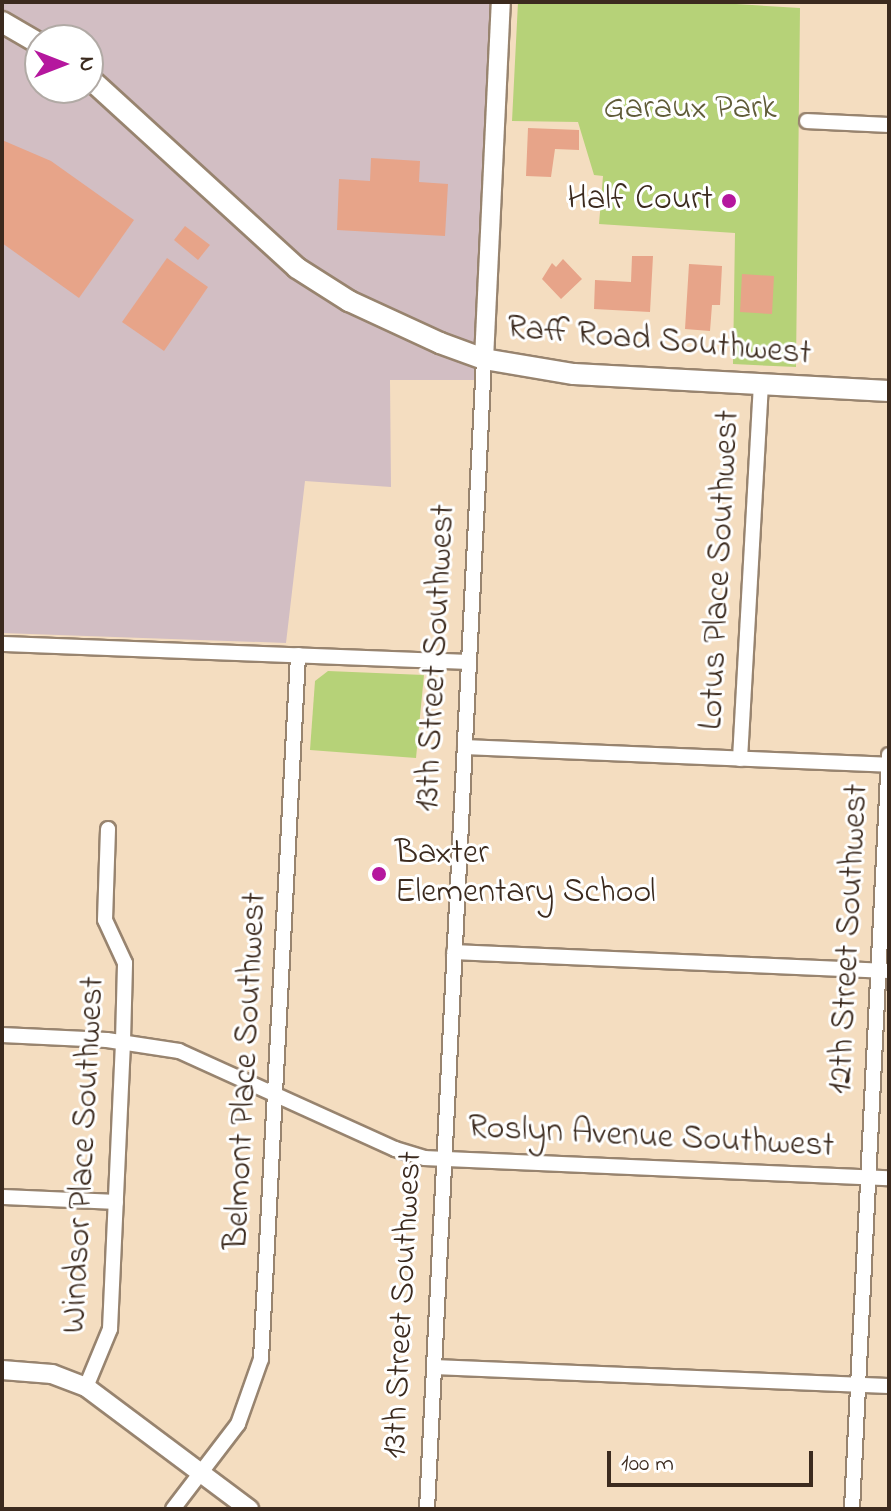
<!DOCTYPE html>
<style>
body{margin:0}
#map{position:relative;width:891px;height:1511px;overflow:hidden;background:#f4ddc0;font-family:"Indie Flower",sans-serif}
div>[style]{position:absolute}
.industrial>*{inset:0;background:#d2bec3}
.green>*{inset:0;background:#b6d278}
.building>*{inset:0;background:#e7a489}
.roads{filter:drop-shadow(2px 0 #98846f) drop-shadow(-2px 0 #98846f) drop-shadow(0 2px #98846f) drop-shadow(0 -2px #98846f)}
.minor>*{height:14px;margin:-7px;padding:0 7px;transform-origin:7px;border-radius:7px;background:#fff}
.tertiary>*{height:18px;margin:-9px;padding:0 9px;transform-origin:9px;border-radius:9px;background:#fff}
.secondary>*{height:20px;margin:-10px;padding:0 10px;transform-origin:10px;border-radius:10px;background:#fff}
.dots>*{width:22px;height:22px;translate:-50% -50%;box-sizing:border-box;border:4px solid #fff;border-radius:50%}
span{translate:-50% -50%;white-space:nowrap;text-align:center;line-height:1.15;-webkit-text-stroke:6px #fff;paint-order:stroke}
.park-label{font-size:34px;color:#605c39}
.poi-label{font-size:34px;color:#3b2a1e}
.right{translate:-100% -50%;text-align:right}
.left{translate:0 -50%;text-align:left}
.street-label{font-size:34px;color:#3b2a1e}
.frame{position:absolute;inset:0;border:4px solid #3b2a1e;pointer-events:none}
.north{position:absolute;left:24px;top:24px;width:80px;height:80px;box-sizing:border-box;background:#fff;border:2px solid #b1aaa5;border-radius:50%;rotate:90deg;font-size:22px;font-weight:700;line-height:32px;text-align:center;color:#3b2a1e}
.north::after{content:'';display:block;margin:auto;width:28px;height:36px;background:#b5179e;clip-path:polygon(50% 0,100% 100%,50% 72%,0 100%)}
.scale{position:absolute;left:607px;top:1451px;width:206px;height:36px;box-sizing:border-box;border:4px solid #3b2a1e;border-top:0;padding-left:10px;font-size:24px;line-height:28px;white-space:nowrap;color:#3b2a1e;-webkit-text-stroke:6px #fff;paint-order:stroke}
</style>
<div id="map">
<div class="industrial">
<i style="clip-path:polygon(evenodd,2px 2px,491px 2px,474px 380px,390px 380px,391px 487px,305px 481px,286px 643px,2px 633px,2px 2px,40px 40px,88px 40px,88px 88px,40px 88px,40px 40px)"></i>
</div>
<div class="green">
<i style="clip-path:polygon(518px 2px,704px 2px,800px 8px,796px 367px,733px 364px,735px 233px,599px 224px,603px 176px,594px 175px,578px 122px,512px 121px)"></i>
<i style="clip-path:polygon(328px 671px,424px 675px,416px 758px,310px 750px,315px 681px)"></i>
</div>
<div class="building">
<i style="clip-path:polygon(528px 128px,579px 130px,579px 150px,555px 149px,551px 177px,526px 176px)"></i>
<i style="clip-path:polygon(2px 140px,51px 161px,134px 220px,79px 298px,2px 243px)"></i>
<i style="clip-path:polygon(371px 158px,420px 161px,419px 182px,448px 184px,445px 236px,337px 230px,339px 179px,370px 181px)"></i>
<i style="clip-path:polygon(185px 226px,210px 245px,198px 260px,174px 240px)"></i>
<i style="clip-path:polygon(632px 256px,653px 256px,650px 312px,594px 309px,595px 280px,631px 282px)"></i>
<i style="clip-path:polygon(167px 258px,208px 287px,164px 351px,122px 322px)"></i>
<i style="clip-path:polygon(563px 259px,582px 279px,561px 299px,542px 279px,552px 263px,556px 267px)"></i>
<i style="clip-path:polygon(689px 264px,722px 266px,720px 305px,712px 305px,710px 331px,685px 329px)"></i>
<i style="clip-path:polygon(742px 274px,774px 276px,772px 314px,740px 312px)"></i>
</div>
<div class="roads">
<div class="minor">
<i style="left:807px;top:121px;width:82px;rotate:2.8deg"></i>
<i style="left:2px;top:644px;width:467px;rotate:2.2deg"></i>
<i style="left:465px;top:747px;width:424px;rotate:2.4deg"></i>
<i style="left:740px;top:759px;width:376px;rotate:-86.8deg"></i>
<i style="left:454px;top:952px;width:435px;rotate:2.5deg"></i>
<i style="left:2px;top:1035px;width:105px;rotate:2.7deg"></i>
<i style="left:107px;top:1040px;width:73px;rotate:8.7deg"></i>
<i style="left:179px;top:1051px;width:237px;rotate:24.4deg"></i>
<i style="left:395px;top:1149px;width:31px;rotate:17deg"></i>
<i style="left:425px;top:1158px;width:464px;rotate:2.5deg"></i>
<i style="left:2px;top:1197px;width:114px;rotate:2.5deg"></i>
<i style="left:435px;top:1367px;width:454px;rotate:2.4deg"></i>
<i style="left:86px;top:1387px;width:63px;rotate:-67.5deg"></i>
<i style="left:110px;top:1329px;width:288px;rotate:-87.4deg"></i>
<i style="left:123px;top:1041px;width:78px;rotate:-88.5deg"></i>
<i style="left:125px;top:963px;width:47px;rotate:-114.9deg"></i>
<i style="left:105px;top:920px;width:91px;rotate:-88.1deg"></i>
<i style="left:173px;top:1509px;width:107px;rotate:-52.6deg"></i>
<i style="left:238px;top:1424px;width:69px;rotate:-70.5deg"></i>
<i style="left:261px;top:1359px;width:705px;rotate:-86.99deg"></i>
<i style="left:427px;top:1509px;width:1151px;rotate:-87.16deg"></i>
<i style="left:852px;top:1509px;width:755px;rotate:-87.19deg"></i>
</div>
<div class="tertiary">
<i style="left:484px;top:359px;width:357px;rotate:-87.3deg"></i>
<i style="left:2px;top:1370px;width:50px;rotate:4.6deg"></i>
<i style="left:52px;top:1374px;width:36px;rotate:21deg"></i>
<i style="left:86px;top:1387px;width:204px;rotate:36.8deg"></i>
</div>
<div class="secondary">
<i style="left:2px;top:22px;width:44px;rotate:30.1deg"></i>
<i style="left:88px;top:77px;width:283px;rotate:42.4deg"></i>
<i style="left:297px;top:268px;width:62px;rotate:32.4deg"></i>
<i style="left:349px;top:301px;width:100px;rotate:24.8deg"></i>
<i style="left:440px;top:343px;width:47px;rotate:20deg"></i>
<i style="left:484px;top:359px;width:91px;rotate:9.5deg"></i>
<i style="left:574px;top:374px;width:315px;rotate:3.1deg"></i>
</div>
</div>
<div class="dots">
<i style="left:729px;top:201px;background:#b5179e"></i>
<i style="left:379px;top:874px;background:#b5179e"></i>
</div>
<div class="park-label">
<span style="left:690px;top:110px">Garaux Park</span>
</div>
<div class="poi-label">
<span class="right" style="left:713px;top:201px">Half Court</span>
<span class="left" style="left:395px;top:874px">Baxter<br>Elementary School</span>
</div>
<div class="street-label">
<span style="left:659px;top:342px;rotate:5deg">Raff Road Southwest</span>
<span style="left:721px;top:570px;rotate:-87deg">Lotus Place Southwest</span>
<span style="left:437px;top:658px;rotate:-87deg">13th Street Southwest</span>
<span style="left:850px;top:939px;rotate:-87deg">12th Street Southwest</span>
<span style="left:247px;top:1071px;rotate:-87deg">Belmont Place Southwest</span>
<span style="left:651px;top:1138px;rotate:3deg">Roslyn Avenue Southwest</span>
<span style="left:85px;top:1155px;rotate:-87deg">Windsor Place Southwest</span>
<span style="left:404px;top:1305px;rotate:-87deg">13th Street Southwest</span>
</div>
<div class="frame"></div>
<div class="north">N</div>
<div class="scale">100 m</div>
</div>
